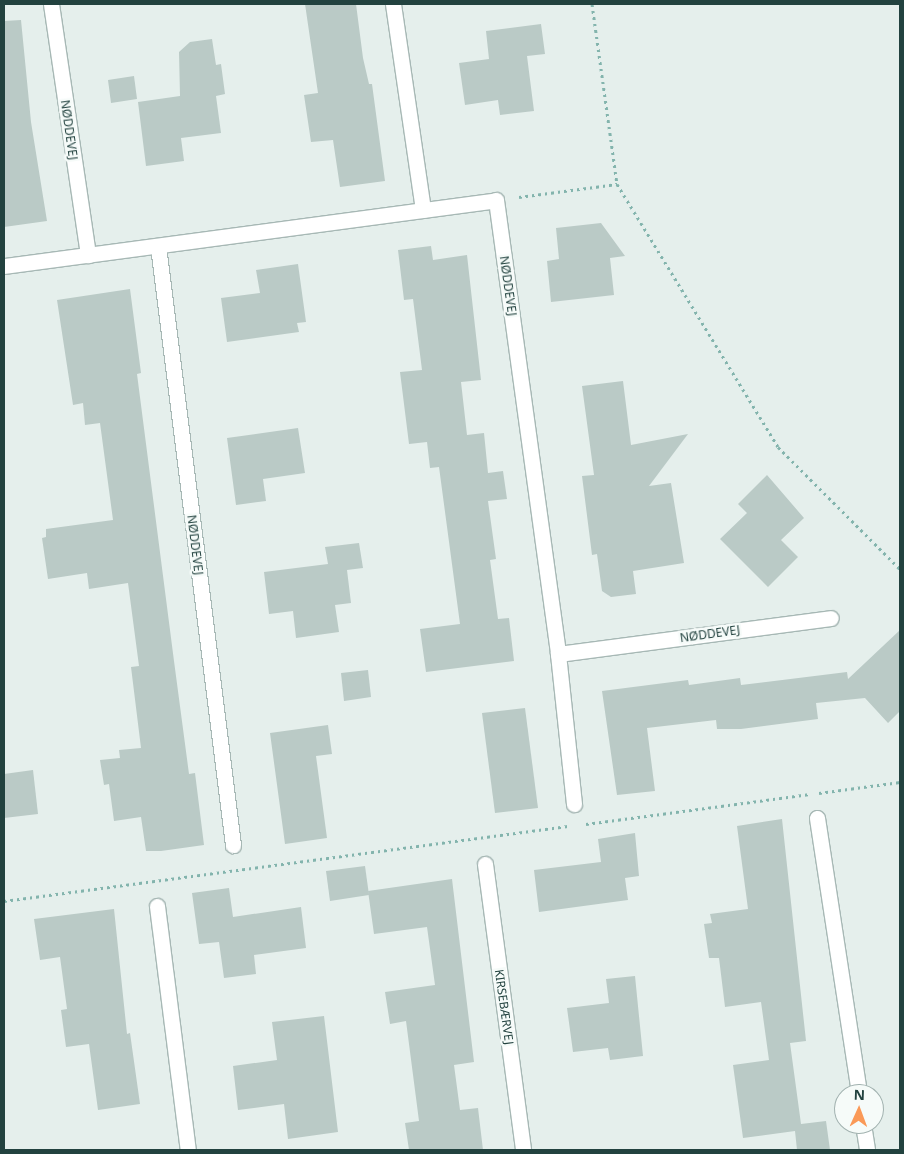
<!DOCTYPE html>
<meta charset="utf-8">
<style>
body{margin:0}
#map{position:relative;width:904px;height:1154px;overflow:hidden;background:#e5efec;font-family:"Noto Sans",sans-serif}
div>[style]{position:absolute}
.building>*{inset:0;background:#bacac6}
.path>*{height:3px;margin-top:-1.5px;transform-origin:0;background:repeating-linear-gradient(90deg,#83b4ad 0 2.5px,transparent 0 6.5px)}
.roads{filter:drop-shadow(1px 0 #a7b8b5) drop-shadow(-1px 0 #a7b8b5) drop-shadow(0 1px #a7b8b5) drop-shadow(0 -1px #a7b8b5)}
.minor>*{height:15px;margin:-7.5px;padding:0 7.5px;transform-origin:7.5px;border-radius:7.5px;background:#fff}
span{translate:-50% -50%;white-space:nowrap;text-align:center;line-height:1.15;-webkit-text-stroke:5px #f6fbf9;paint-order:stroke}
.street-label{font-size:12px;color:#22423f}
.frame{position:absolute;inset:0;border:5px solid #22423f;pointer-events:none}
.north{position:absolute;left:834px;top:1084px;width:50px;height:50px;box-sizing:border-box;background:#f6fbf9;border:1px solid #a1b1af;border-radius:50%;rotate:2deg;font-size:14px;font-weight:700;line-height:20px;text-align:center;color:#22423f}
.north::after{content:'';display:block;margin:auto;width:18px;height:22px;background:#fa9957;clip-path:polygon(50% 0,100% 100%,50% 72%,0 100%)}
</style>
<div id="map">
<div class="building">
<i style="clip-path:polygon(305px 4px,356px 4px,363px 58px,369px 84px,372px 84px,385px 181px,340px 187px,333px 140px,311px 142px,304px 95px,318px 93px)"></i>
<i style="clip-path:polygon(21px 20px,31px 122px,47px 221px,4px 227px,4px 21px)"></i>
<i style="clip-path:polygon(541px 24px,545px 54px,527px 56px,534px 111px,500px 115px,498px 100px,465px 105px,459px 63px,489px 59px,486px 31px)"></i>
<i style="clip-path:polygon(212px 39px,216px 65px,221px 64px,225px 94px,216px 96px,221px 133px,181px 138px,184px 161px,146px 166px,138px 102px,180px 96px,179px 52px,190px 42px)"></i>
<i style="clip-path:polygon(134px 76px,137px 99px,111px 103px,108px 80px)"></i>
<i style="clip-path:polygon(601px 223px,625px 256px,610px 258px,614px 295px,551px 302px,547px 261px,559px 259px,556px 228px)"></i>
<i style="clip-path:polygon(431px 246px,433px 260px,467px 255px,481px 380px,461px 382px,467px 435px,484px 433px,488px 473px,503px 471px,507px 499px,488px 501px,496px 559px,490px 560px,498px 619px,509px 618px,514px 661px,426px 672px,420px 629px,460px 624px,439px 467px,430px 468px,427px 442px,409px 444px,400px 372px,422px 370px,413px 299px,404px 300px,398px 250px)"></i>
<i style="clip-path:polygon(298px 264px,306px 322px,297px 323px,299px 332px,227px 342px,221px 298px,260px 293px,256px 270px)"></i>
<i style="clip-path:polygon(130px 289px,141px 373px,137px 374px,174px 661px,189px 774px,195px 773px,204px 845px,161px 851px,146px 851px,141px 817px,114px 821px,109px 784px,104px 785px,100px 760px,120px 758px,119px 750px,141px 748px,131px 667px,139px 666px,128px 583px,89px 589px,87px 573px,48px 579px,42px 538px,46px 537px,46px 529px,113px 520px,100px 423px,85px 425px,83px 403px,73px 405px,57px 300px)"></i>
<i style="clip-path:polygon(623px 381px,631px 445px,688px 434px,649px 486px,671px 483px,684px 563px,633px 571px,636px 594px,611px 597px,602px 591px,597px 554px,592px 555px,582px 476px,594px 475px,582px 386px)"></i>
<i style="clip-path:polygon(298px 428px,305px 473px,263px 479px,266px 501px,236px 505px,227px 438px)"></i>
<i style="clip-path:polygon(767px 475px,804px 518px,781px 540px,798px 557px,768px 587px,720px 539px,747px 513px,738px 504px)"></i>
<i style="clip-path:polygon(359px 543px,363px 568px,347px 570px,351px 603px,335px 605px,339px 632px,296px 638px,293px 611px,269px 614px,264px 572px,328px 564px,325px 547px)"></i>
<i style="clip-path:polygon(900px 630px,900px 711px,888px 723px,865px 698px,816px 703px,818px 719px,741px 729px,717px 729px,716px 720px,647px 728px,655px 791px,617px 795px,602px 691px,688px 680px,689px 685px,740px 678px,741px 685px,847px 672px,848px 679px)"></i>
<i style="clip-path:polygon(368px 670px,371px 697px,344px 701px,341px 673px)"></i>
<i style="clip-path:polygon(525px 708px,538px 808px,495px 813px,482px 713px)"></i>
<i style="clip-path:polygon(328px 725px,332px 754px,316px 756px,327px 838px,285px 844px,270px 733px)"></i>
<i style="clip-path:polygon(33px 770px,38px 814px,4px 818px,4px 774px)"></i>
<i style="clip-path:polygon(782px 819px,806px 1041px,790px 1043px,801px 1124px,826px 1121px,830px 1150px,797px 1150px,795px 1131px,743px 1138px,733px 1065px,769px 1060px,761px 1002px,725px 1007px,719px 958px,709px 958px,704px 924px,712px 923px,710px 914px,748px 909px,737px 826px)"></i>
<i style="clip-path:polygon(635px 833px,639px 876px,625px 878px,628px 900px,539px 912px,534px 870px,601px 862px,598px 839px)"></i>
<i style="clip-path:polygon(365px 866px,369px 895px,330px 901px,326px 871px)"></i>
<i style="clip-path:polygon(452px 879px,474px 1062px,454px 1065px,460px 1110px,478px 1108px,483px 1150px,409px 1150px,405px 1123px,419px 1121px,406px 1021px,390px 1024px,385px 992px,435px 985px,427px 927px,374px 934px,368px 891px)"></i>
<i style="clip-path:polygon(229px 888px,233px 917px,301px 907px,306px 948px,254px 955px,256px 974px,224px 978px,219px 942px,199px 944px,192px 893px)"></i>
<i style="clip-path:polygon(114px 909px,127px 1034px,130px 1033px,140px 1104px,98px 1110px,89px 1044px,66px 1047px,61px 1010px,67px 1009px,60px 957px,40px 960px,34px 919px)"></i>
<i style="clip-path:polygon(635px 976px,643px 1056px,610px 1060px,608px 1048px,573px 1052px,567px 1008px,609px 1003px,606px 979px)"></i>
<i style="clip-path:polygon(324px 1016px,338px 1132px,288px 1139px,284px 1104px,238px 1110px,233px 1066px,277px 1060px,272px 1022px)"></i>
</div>
<div class="path">
<i style="left:592px;top:4px;width:182px;rotate:82.1deg"></i>
<i style="left:617px;top:184px;width:308px;rotate:58.5deg"></i>
<i style="left:778px;top:447px;width:173px;rotate:45deg"></i>
<i style="left:519px;top:197px;width:99px;rotate:-7.6deg"></i>
<i style="left:819px;top:793px;width:82px;rotate:-7.7deg"></i>
<i style="left:586px;top:824px;width:226px;rotate:-7.6deg"></i>
<i style="left:4px;top:901px;width:569px;rotate:-7.57deg"></i>
</div>
<div class="roads">
<div class="minor">
<i style="left:51px;top:4px;width:254px;rotate:81.6deg"></i>
<i style="left:393px;top:4px;width:208px;rotate:81.7deg"></i>
<i style="left:158px;top:246px;width:604px;rotate:82.86deg"></i>
<i style="left:4px;top:266px;width:496px;rotate:-7.6deg"></i>
<i style="left:496px;top:200px;width:458px;rotate:82.2deg"></i>
<i style="left:558px;top:654px;width:151px;rotate:83.9deg"></i>
<i style="left:558px;top:654px;width:275px;rotate:-7.5deg"></i>
<i style="left:817px;top:818px;width:279px;rotate:81.3deg"></i>
<i style="left:485px;top:864px;width:289px;rotate:82.4deg"></i>
<i style="left:157px;top:906px;width:246px;rotate:82.8deg"></i>
<i style="left:863px;top:1124px;width:26px;rotate:81deg"></i>
</div>
</div>
<div class="street-label">
<span style="left:69px;top:130px;rotate:82deg">NØDDEVEJ</span>
<span style="left:508px;top:286px;rotate:82deg">NØDDEVEJ</span>
<span style="left:195px;top:545px;rotate:83deg">NØDDEVEJ</span>
<span style="left:710px;top:634px;rotate:-8deg">NØDDEVEJ</span>
<span style="left:504px;top:1007px;rotate:82deg">KIRSEBÆRVEJ</span>
</div>
<div class="frame"></div>
<div class="north">N</div>
</div>
